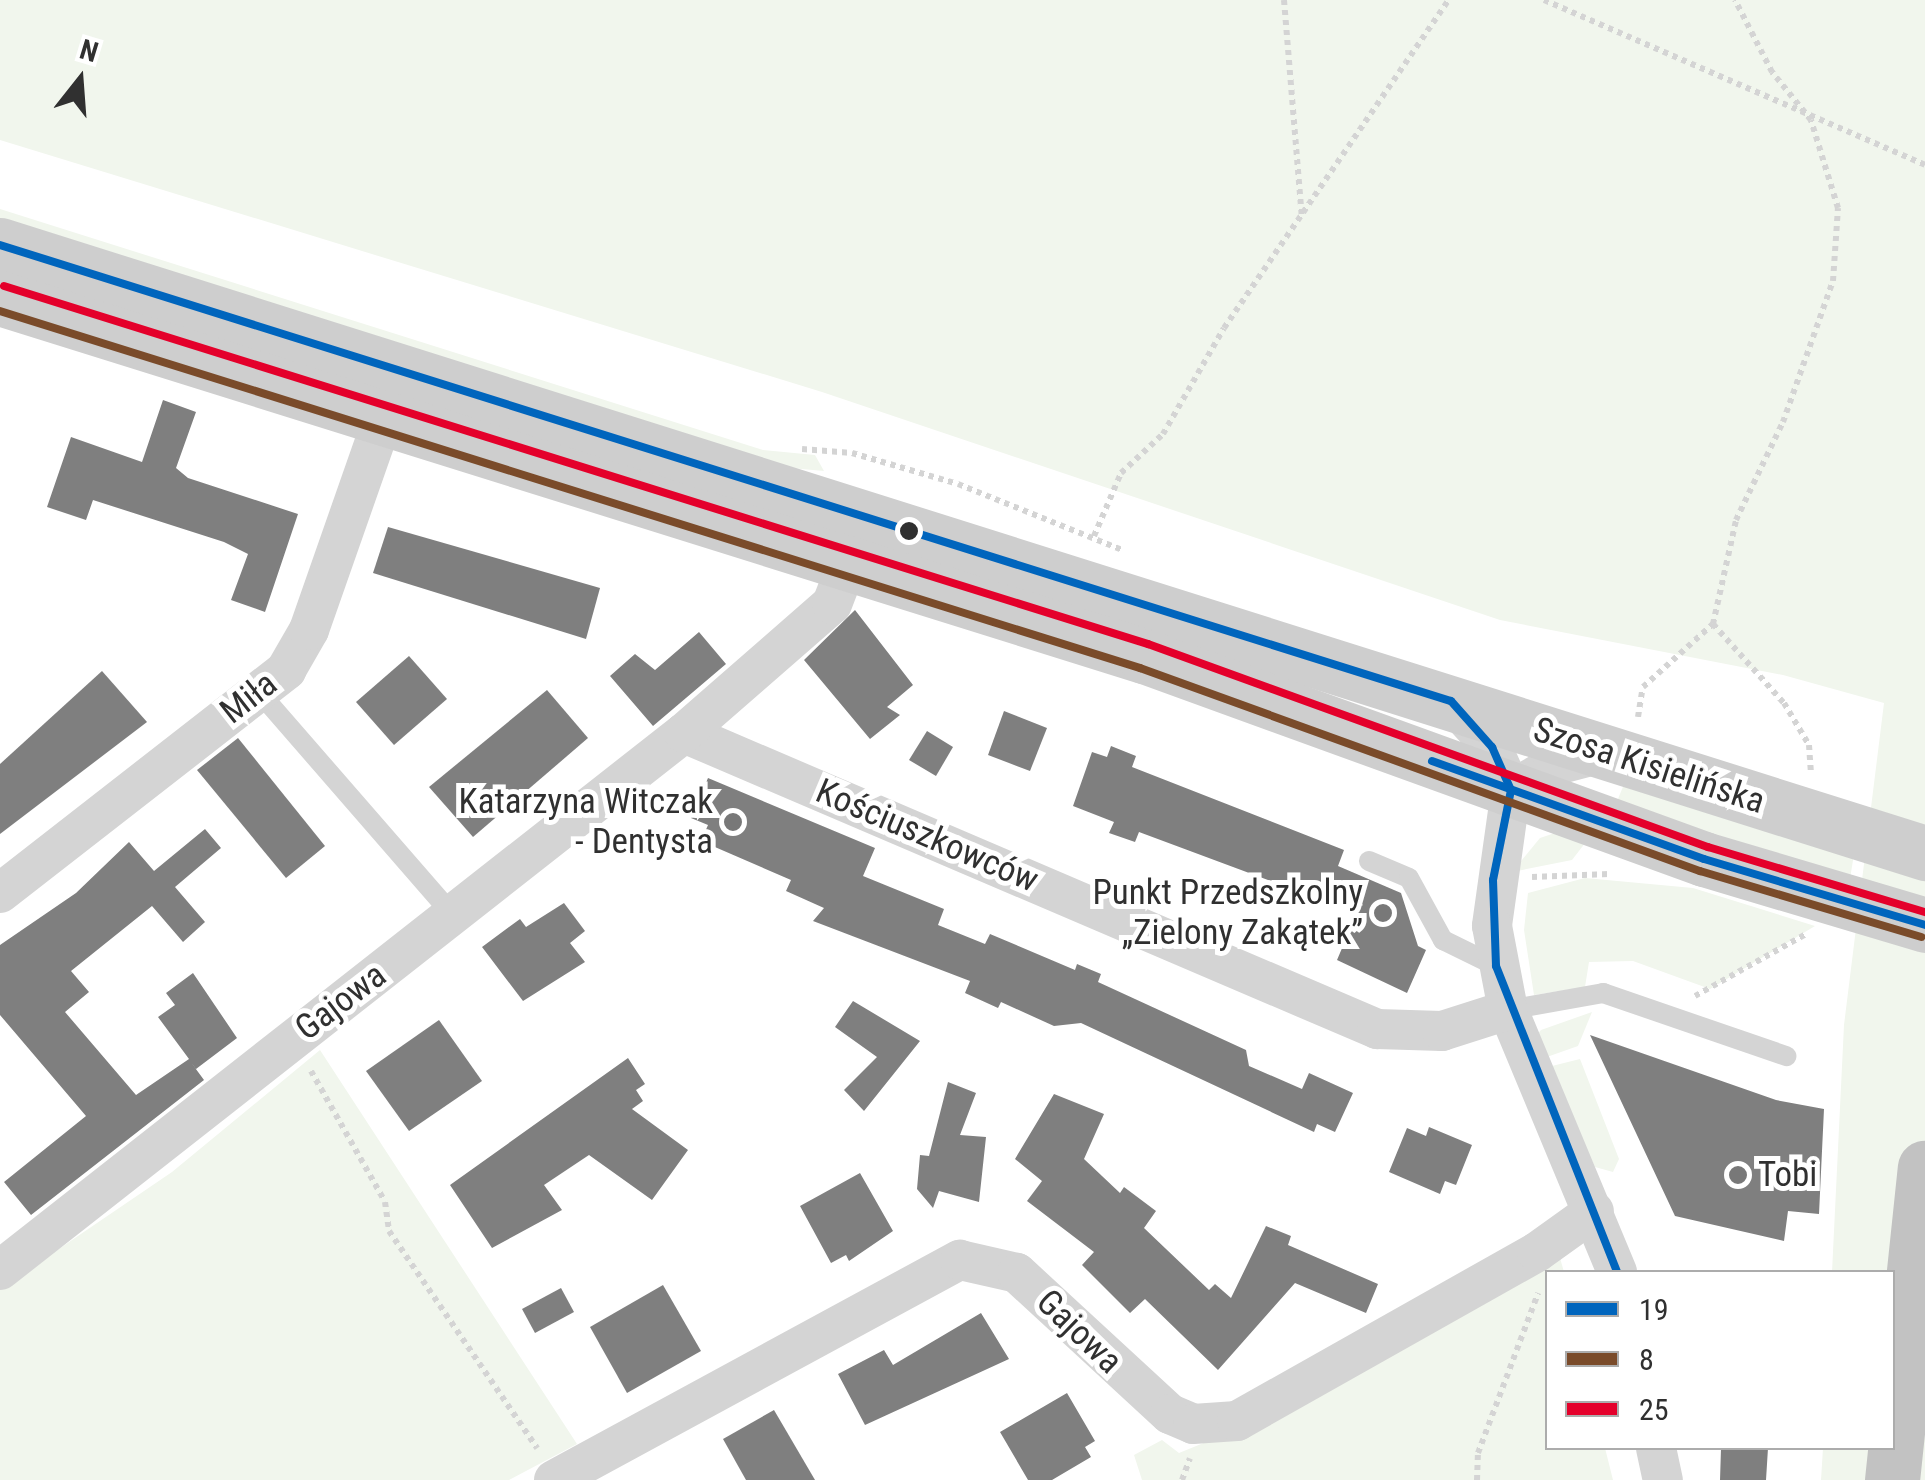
<!DOCTYPE html>
<meta charset="utf-8">
<style>
body{margin:0}
#map{position:relative;width:1925px;height:1480px;overflow:hidden;background:#fff;font-family:"Roboto Condensed",sans-serif}
div>[style]{position:absolute}
.green>*{inset:0;background:#f1f6ed}
.building>*{inset:0;background:#7f7f7f}
.path>*{height:6px;margin-top:-3px;transform-origin:0;background:repeating-linear-gradient(90deg,#d4d4d4 0 5px,transparent 0 10px)}
.lane>*{height:20px;margin:-10px;padding:0 10px;transform-origin:10px;border-radius:10px;background:#d4d4d4}
.street>*{height:40px;margin:-20px;padding:0 20px;transform-origin:20px;border-radius:20px;background:#d4d4d4}
.secondary>*{height:55px;margin:-27.5px;padding:0 27.5px;transform-origin:27.5px;border-radius:27.5px;background:#cecece}
.highway>*{height:55px;margin:-27.5px;padding:0 27.5px;transform-origin:27.5px;border-radius:27.5px;background:#c2c2c2}
.bus-1>*{height:8px;margin:-4px;padding:0 4px;transform-origin:4px;border-radius:4px;background:#0065bd}
.bus-2>*{height:8px;margin:-4px;padding:0 4px;transform-origin:4px;border-radius:4px;background:#7a4b2a}
.bus-3>*{height:8px;margin:-4px;padding:0 4px;transform-origin:4px;border-radius:4px;background:#e4002b}
.dots>*{width:28px;height:28px;translate:-50% -50%;box-sizing:border-box;border:5px solid #fff;border-radius:50%}
span{translate:-50% -50%;white-space:nowrap;text-align:center;line-height:1.15;-webkit-text-stroke:10px #fff;paint-order:stroke}
.street-label{font-size:35px;color:#303030}
.poi-label{font-size:35px;color:#303030}
.right{translate:-100% -50%;text-align:right}
.left{translate:0 -50%;text-align:left}
.legend{position:absolute;left:1545px;top:1270px;width:350px;height:180px;box-sizing:border-box;background:#fff;border:2px solid #acacac;margin:0;padding:12px 18px;list-style:none;font-size:30px;color:#303030}
.legend li{display:flex;align-items:center;gap:20px;height:50px}
.legend b{width:50px;border:2px solid #acacac}
.north{position:absolute;left:30px;top:30px;width:100px;height:100px;-webkit-text-stroke:8px #fff;paint-order:stroke;rotate:17deg;font-size:28px;font-weight:700;line-height:40px;text-align:center;color:#303030}
.north::after{content:'';display:block;margin:auto;width:35px;height:45px;background:#303030;clip-path:polygon(50% 0,100% 100%,50% 72%,0 100%)}
</style>
<div id="map">
<div class="green">
<i style="clip-path:polygon(0 0,1925px 0,1925px 1480px,1821px 1480px,1823px 1448px,1892px 1448px,1892px 1272px,1832px 1272px,1844px 1025px,1884px 703px,1783px 675px,1500px 620px,822px 392px,0 140px)"></i>
<i style="clip-path:polygon(0 209px,763px 450px,815px 455px,824px 471px,768px 466px,0 225px)"></i>
<i style="clip-path:polygon(1627px 777px,1854px 854px,1849px 885px,1613px 811px)"></i>
<i style="clip-path:polygon(1558px 832px,1589px 838px,1572px 860px,1512px 872px,1540px 838px)"></i>
<i style="clip-path:polygon(1585px 878px,1693px 888px,1815px 926px,1710px 989px,1633px 961px,1589px 962px,1585px 987px,1534px 995px,1524px 930px,1528px 893px)"></i>
<i style="clip-path:polygon(1592px 1012px,1578px 1046px,1544px 1058px,1535px 1037px,1541px 1030px)"></i>
<i style="clip-path:polygon(320px 1050px,577px 1444px,509px 1480px,0 1480px,0 1289px,172px 1172px)"></i>
<i style="clip-path:polygon(1580px 1059px,1619px 1159px,1613px 1172px,1595px 1167px,1548px 1067px)"></i>
<i style="clip-path:polygon(1560px 1258px,1564px 1272px,1548px 1272px,1548px 1448px,1605px 1448px,1613px 1480px,1142px 1480px,1134px 1455px,1162px 1440px,1179px 1453px,1265px 1418px)"></i>
</div>
<div class="building">
<i style="clip-path:polygon(163px 400px,196px 412px,176px 468px,188px 478px,298px 514px,265px 612px,231px 600px,248px 554px,224px 542px,93px 500px,86px 520px,47px 507px,71px 437px,142px 462px)"></i>
<i style="clip-path:polygon(388px 527px,600px 588px,586px 639px,373px 573px)"></i>
<i style="clip-path:polygon(855px 610px,913px 685px,887px 707px,900px 715px,870px 739px,804px 660px)"></i>
<i style="clip-path:polygon(699px 632px,726px 664px,653px 726px,610px 676px,635px 654px,655px 670px)"></i>
<i style="clip-path:polygon(409px 656px,447px 699px,394px 745px,356px 702px)"></i>
<i style="clip-path:polygon(102px 671px,147px 722px,0 834px,0 764px)"></i>
<i style="clip-path:polygon(547px 690px,588px 738px,473px 837px,429px 787px)"></i>
<i style="clip-path:polygon(1004px 711px,1047px 728px,1030px 771px,988px 755px)"></i>
<i style="clip-path:polygon(927px 731px,953px 747px,936px 776px,909px 760px)"></i>
<i style="clip-path:polygon(238px 738px,325px 846px,286px 878px,197px 770px)"></i>
<i style="clip-path:polygon(1111px 746px,1136px 756px,1132px 767px,1344px 850px,1338px 866px,1401px 893px,1418px 946px,1426px 950px,1407px 993px,1337px 960px,1357px 913px,1139px 832px,1135px 842px,1109px 833px,1114px 822px,1073px 806px,1092px 752px,1107px 757px)"></i>
<i style="clip-path:polygon(708px 778px,875px 848px,863px 876px,944px 909px,938px 925px,985px 944px,990px 934px,1075px 970px,1077px 964px,1101px 974px,1098px 982px,1246px 1050px,1249px 1066px,1302px 1089px,1309px 1073px,1353px 1093px,1335px 1132px,1317px 1124px,1314px 1132px,1081px 1023px,1054px 1026px,1001px 1002px,998px 1008px,965px 993px,970px 981px,813px 921px,824px 908px,786px 891px,791px 880px,701px 841px,708px 825px,691px 818px)"></i>
<i style="clip-path:polygon(205px 829px,221px 848px,175px 887px,205px 922px,183px 942px,152px 906px,71px 971px,89px 992px,65px 1012px,136px 1095px,189px 1059px,158px 1017px,175px 1005px,166px 993px,193px 973px,237px 1038px,196px 1069px,190px 1061px,204px 1080px,31px 1215px,4px 1182px,86px 1116px,0 1015px,0 945px,76px 893px,129px 842px,154px 871px)"></i>
<i style="clip-path:polygon(564px 903px,585px 931px,570px 943px,585px 962px,523px 1001px,482px 947px,520px 919px,526px 927px)"></i>
<i style="clip-path:polygon(853px 1001px,920px 1041px,864px 1111px,844px 1090px,877px 1057px,835px 1027px)"></i>
<i style="clip-path:polygon(439px 1020px,482px 1081px,409px 1131px,366px 1071px)"></i>
<i style="clip-path:polygon(1590px 1035px,1776px 1100px,1824px 1109px,1819px 1214px,1788px 1211px,1784px 1241px,1675px 1216px)"></i>
<i style="clip-path:polygon(628px 1058px,645px 1084px,636px 1090px,643px 1101px,632px 1109px,688px 1150px,652px 1200px,589px 1155px,544px 1185px,562px 1210px,492px 1248px,450px 1185px)"></i>
<i style="clip-path:polygon(948px 1082px,976px 1093px,960px 1135px,986px 1137px,979px 1202px,939px 1191px,933px 1208px,917px 1189px,920px 1155px,929px 1156px)"></i>
<i style="clip-path:polygon(1054px 1094px,1104px 1114px,1084px 1159px,1120px 1193px,1124px 1187px,1156px 1211px,1144px 1228px,1209px 1290px,1215px 1284px,1231px 1298px,1266px 1226px,1291px 1236px,1288px 1245px,1378px 1284px,1366px 1313px,1295px 1283px,1218px 1370px,1145px 1299px,1130px 1313px,1082px 1265px,1094px 1252px,1027px 1201px,1042px 1181px,1015px 1159px)"></i>
<i style="clip-path:polygon(1429px 1127px,1472px 1145px,1456px 1185px,1445px 1181px,1440px 1194px,1389px 1172px,1407px 1128px,1426px 1136px)"></i>
<i style="clip-path:polygon(860px 1173px,893px 1231px,849px 1261px,846px 1255px,831px 1263px,800px 1206px)"></i>
<i style="clip-path:polygon(663px 1285px,701px 1351px,627px 1393px,590px 1327px)"></i>
<i style="clip-path:polygon(561px 1288px,574px 1312px,535px 1333px,522px 1309px)"></i>
<i style="clip-path:polygon(981px 1313px,1009px 1359px,865px 1425px,838px 1374px,884px 1350px,893px 1365px)"></i>
<i style="clip-path:polygon(1067px 1393px,1095px 1441px,1085px 1447px,1091px 1457px,1052px 1480px,1028px 1480px,1000px 1432px)"></i>
<i style="clip-path:polygon(774px 1410px,815px 1480px,746px 1480px,723px 1439px)"></i>
<i style="clip-path:polygon(1721px 1448px,1768px 1448px,1766px 1480px,1720px 1480px)"></i>
</div>
<div class="path">
<i style="left:1284px;top:0;width:218px;rotate:85.3deg"></i>
<i style="left:1544px;top:0;width:415px;rotate:23.4deg"></i>
<i style="left:802px;top:449px;width:50px;rotate:4.6deg"></i>
<i style="left:852px;top:453px;width:110px;rotate:16.3deg"></i>
<i style="left:958px;top:484px;width:177px;rotate:21.9deg"></i>
<i style="left:1094px;top:536px;width:69px;rotate:-66.8deg"></i>
<i style="left:1121px;top:473px;width:57px;rotate:-42.9deg"></i>
<i style="left:1163px;top:434px;width:122px;rotate:-60.1deg"></i>
<i style="left:1224px;top:328px;width:398px;rotate:-55.6deg"></i>
<i style="left:1713px;top:624px;width:106px;rotate:48.1deg"></i>
<i style="left:1784px;top:703px;width:49px;rotate:59.2deg"></i>
<i style="left:1809px;top:745px;width:28px;rotate:86deg"></i>
<i style="left:1638px;top:717px;width:30px;rotate:-81deg"></i>
<i style="left:1643px;top:687px;width:94px;rotate:-42deg"></i>
<i style="left:1713px;top:624px;width:107px;rotate:-77.5deg"></i>
<i style="left:1736px;top:520px;width:109px;rotate:-64.4deg"></i>
<i style="left:1783px;top:422px;width:150px;rotate:-70.5deg"></i>
<i style="left:1833px;top:281px;width:73px;rotate:-86.1deg"></i>
<i style="left:1838px;top:208px;width:92px;rotate:-107.1deg"></i>
<i style="left:1811px;top:120px;width:62px;rotate:-129.1deg"></i>
<i style="left:1772px;top:72px;width:81px;rotate:-117.2deg"></i>
<i style="left:1532px;top:877px;width:77px;rotate:-2.2deg"></i>
<i style="left:1695px;top:996px;width:127px;rotate:-29.2deg"></i>
<i style="left:311px;top:1071px;width:150px;rotate:60.5deg"></i>
<i style="left:385px;top:1202px;width:29px;rotate:82deg"></i>
<i style="left:389px;top:1231px;width:263px;rotate:55.7deg"></i>
<i style="left:1182px;top:1480px;width:23px;rotate:-70deg"></i>
<i style="left:1477px;top:1480px;width:27px;rotate:-88deg"></i>
<i style="left:1478px;top:1453px;width:171px;rotate:-69.4deg"></i>
</div>
<div class="lane">
<i style="left:259px;top:692px;width:297px;rotate:49deg"></i>
<i style="left:1369px;top:861px;width:43px;rotate:23deg"></i>
<i style="left:1409px;top:878px;width:71px;rotate:61.3deg"></i>
<i style="left:1443px;top:940px;width:59px;rotate:26.1deg"></i>
<i style="left:1508px;top:1010px;width:97px;rotate:-10.1deg"></i>
<i style="left:1603px;top:993px;width:194px;rotate:19deg"></i>
</div>
<div class="street">
<i style="left:1453px;top:704px;width:58px;rotate:47.8deg"></i>
<i style="left:1492px;top:747px;width:47px;rotate:66.2deg"></i>
<i style="left:1511px;top:790px;width:137px;rotate:98deg"></i>
<i style="left:1492px;top:926px;width:86px;rotate:79.2deg"></i>
<i style="left:1508px;top:1010px;width:284px;rotate:67.4deg"></i>
<i style="left:684px;top:733px;width:754px;rotate:23.13deg"></i>
<i style="left:1377px;top:1029px;width:65px;rotate:1.8deg"></i>
<i style="left:1442px;top:1031px;width:69px;rotate:-17.7deg"></i>
<i style="left:1511px;top:790px;width:48px;rotate:-29.7deg"></i>
<i style="left:1553px;top:766px;width:55px;rotate:-14.8deg"></i>
<i style="left:0;top:893px;width:363px;rotate:-37.9deg"></i>
<i style="left:286px;top:670px;width:46px;rotate:-60.1deg"></i>
<i style="left:309px;top:630px;width:224px;rotate:-70.7deg"></i>
<i style="left:0;top:1270px;width:870px;rotate:-38.14deg"></i>
<i style="left:684px;top:733px;width:196px;rotate:-41.1deg"></i>
<i style="left:832px;top:604px;width:42px;rotate:-69deg"></i>
<i style="left:1656px;top:1448px;width:33px;rotate:78deg"></i>
<i style="left:554px;top:1480px;width:462px;rotate:-28.5deg"></i>
<i style="left:960px;top:1260px;width:58px;rotate:12.8deg"></i>
<i style="left:1017px;top:1273px;width:208px;rotate:42.7deg"></i>
<i style="left:1170px;top:1414px;width:25px;rotate:23deg"></i>
<i style="left:1193px;top:1424px;width:44px;rotate:-3.9deg"></i>
<i style="left:1237px;top:1421px;width:344px;rotate:-29.4deg"></i>
<i style="left:1537px;top:1252px;width:70px;rotate:-35.7deg"></i>
</div>
<div class="secondary">
<i style="left:0;top:245px;width:2019px;rotate:17.53deg"></i>
<i style="left:0;top:298px;width:1199px;rotate:17.38deg"></i>
<i style="left:1144px;top:656px;width:596px;rotate:19.93deg"></i>
<i style="left:1704px;top:859px;width:231px;rotate:16.6deg"></i>
</div>
<div class="highway">
<i style="left:1892px;top:1480px;width:314px;rotate:-84deg"></i>
</div>
<div class="bus-1">
<i style="left:0;top:245px;width:1521px;rotate:17.45deg"></i>
<i style="left:1451px;top:701px;width:62px;rotate:48.3deg"></i>
<i style="left:1492px;top:747px;width:47px;rotate:66.2deg"></i>
<i style="left:1511px;top:790px;width:92px;rotate:101.3deg"></i>
<i style="left:1493px;top:880px;width:86px;rotate:88deg"></i>
<i style="left:1496px;top:966px;width:329px;rotate:68.4deg"></i>
<i style="left:1432px;top:761px;width:289px;rotate:19.8deg"></i>
<i style="left:1704px;top:859px;width:231px;rotate:16.6deg"></i>
</div>
<div class="bus-2">
<i style="left:0;top:311px;width:1195px;rotate:17.39deg"></i>
<i style="left:1140px;top:668px;width:596px;rotate:19.93deg"></i>
<i style="left:1700px;top:871px;width:231px;rotate:16.6deg"></i>
</div>
<div class="bus-3">
<i style="left:4px;top:286px;width:1199px;rotate:17.38deg"></i>
<i style="left:1148px;top:644px;width:596px;rotate:19.93deg"></i>
<i style="left:1708px;top:847px;width:227px;rotate:16.7deg"></i>
</div>
<div class="dots">
<i style="left:909px;top:531px;background:#303030"></i>
<i style="left:733px;top:822px;background:#787878"></i>
<i style="left:1383px;top:913px;background:#787878"></i>
<i style="left:1738px;top:1175px;background:#787878"></i>
</div>
<div class="street-label">
<span style="left:249px;top:698px;rotate:-38deg">Miła</span>
<span style="left:1649px;top:766px;rotate:18deg">Szosa Kisielińska</span>
<span style="left:927px;top:836px;rotate:23deg">Kościuszkowców</span>
<span style="left:341px;top:1002px;rotate:-37deg">Gajowa</span>
<span style="left:1079px;top:1332px;rotate:44deg">Gajowa</span>
</div>
<div class="poi-label">
<span class="right" style="left:713px;top:822px">Katarzyna Witczak<br>- Dentysta</span>
<span class="right" style="left:1363px;top:913px">Punkt Przedszkolny<br>„Zielony Zakątek”</span>
<span class="left" style="left:1758px;top:1175px">Tobi</span>
</div>
<ul class="legend">
<li><b style="height:12px;background:#0065bd"></b>19</li>
<li><b style="height:12px;background:#7a4b2a"></b>8</li>
<li><b style="height:12px;background:#e4002b"></b>25</li>
</ul>
<div class="north">N</div>
</div>
